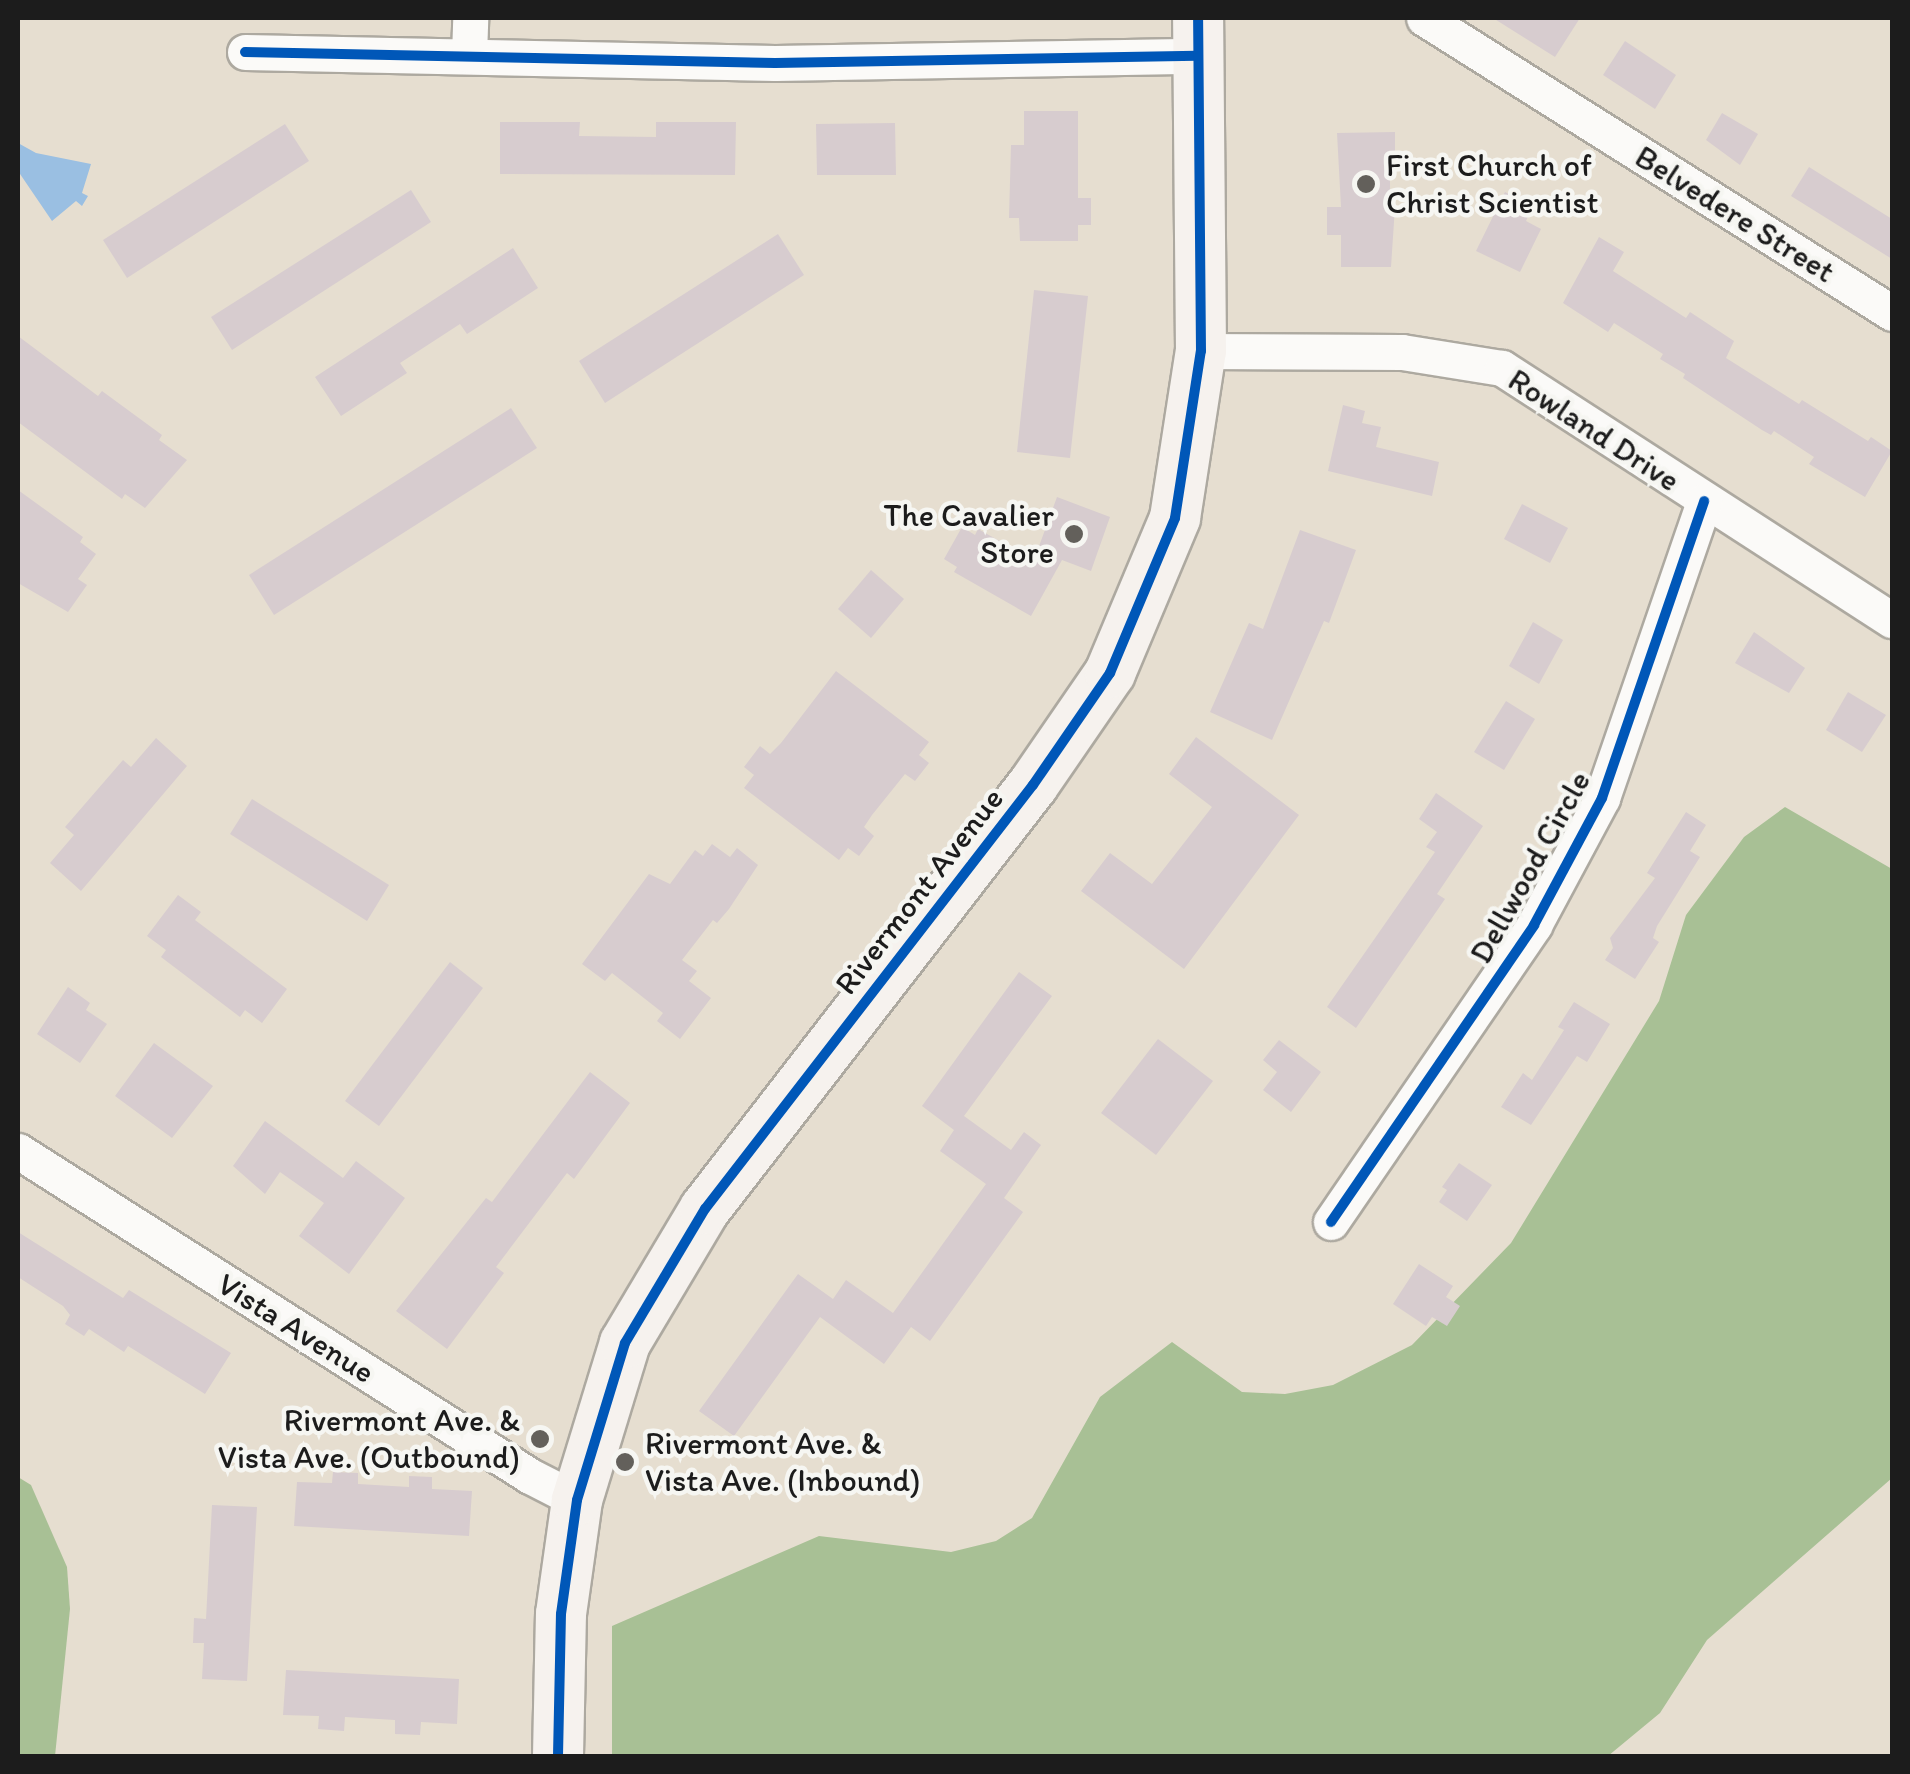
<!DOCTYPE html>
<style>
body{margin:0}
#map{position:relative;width:1910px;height:1774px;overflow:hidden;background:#e6ded0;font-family:Itim,sans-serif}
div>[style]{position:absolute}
.forest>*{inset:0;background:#a8c095}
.water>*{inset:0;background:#9abfe2}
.building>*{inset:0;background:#d7cccf}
.roads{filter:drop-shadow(2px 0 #ada9a0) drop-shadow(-2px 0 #ada9a0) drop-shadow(0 2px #ada9a0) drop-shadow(0 -2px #ada9a0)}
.minor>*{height:35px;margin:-17.5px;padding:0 17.5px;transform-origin:17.5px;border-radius:17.5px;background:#fbfaf8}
.secondary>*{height:50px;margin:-25px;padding:0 25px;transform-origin:25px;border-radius:25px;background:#f6f2ee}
.cycleway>*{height:10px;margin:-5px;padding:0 5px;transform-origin:5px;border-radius:5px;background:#0057b8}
.dots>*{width:28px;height:28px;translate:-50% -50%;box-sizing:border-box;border:5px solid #f6f6f2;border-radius:50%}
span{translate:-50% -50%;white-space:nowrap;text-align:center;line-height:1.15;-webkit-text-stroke:9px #f6f6f2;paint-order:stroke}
.poi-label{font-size:32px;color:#1c1c1c}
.left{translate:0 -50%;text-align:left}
.right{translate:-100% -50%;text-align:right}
.street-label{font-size:32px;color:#1c1c1c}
.frame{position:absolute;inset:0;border:20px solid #1c1c1c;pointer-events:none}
</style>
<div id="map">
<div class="forest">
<i style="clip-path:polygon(1785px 807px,1892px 869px,1892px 1478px,1707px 1640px,1660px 1713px,1608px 1756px,612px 1756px,612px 1626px,819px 1536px,951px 1552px,996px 1541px,1032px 1518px,1100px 1397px,1172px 1342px,1242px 1392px,1285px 1394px,1333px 1385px,1412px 1345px,1511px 1243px,1659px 1001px,1686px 915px,1744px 837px)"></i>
<i style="clip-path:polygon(18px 1477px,31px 1485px,67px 1567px,70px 1609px,55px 1756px,18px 1756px)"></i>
</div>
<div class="water">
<i style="clip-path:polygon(18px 143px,36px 153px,91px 164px,82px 193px,88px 196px,82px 206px,76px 201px,52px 221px,18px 171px)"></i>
</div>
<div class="building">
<i style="clip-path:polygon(1493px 18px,1580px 18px,1555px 57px)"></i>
<i style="clip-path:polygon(1625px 41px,1676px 75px,1655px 109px,1603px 75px)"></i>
<i style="clip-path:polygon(1024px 111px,1078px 111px,1078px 198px,1091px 198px,1091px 225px,1078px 225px,1078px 241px,1020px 241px,1019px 218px,1009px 218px,1011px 145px,1024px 145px)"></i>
<i style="clip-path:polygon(1722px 113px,1758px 134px,1740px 165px,1706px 140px)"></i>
<i style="clip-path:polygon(500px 122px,580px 122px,579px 136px,656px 137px,656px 122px,736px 122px,735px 175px,500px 174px)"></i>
<i style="clip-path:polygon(895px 123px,896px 175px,817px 175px,816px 124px)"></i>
<i style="clip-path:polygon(285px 124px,309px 161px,127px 278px,103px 240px)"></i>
<i style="clip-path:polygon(1395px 132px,1395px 161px,1390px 161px,1390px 207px,1395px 207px,1391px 267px,1341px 267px,1341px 235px,1327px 235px,1327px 207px,1341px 207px,1337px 133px)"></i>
<i style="clip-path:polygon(1809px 167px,1892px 219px,1892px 259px,1791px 196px)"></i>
<i style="clip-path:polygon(411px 190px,431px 222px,232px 350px,211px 317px)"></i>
<i style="clip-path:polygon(1505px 192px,1533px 206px,1526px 221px,1541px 229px,1520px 272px,1476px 251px)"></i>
<i style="clip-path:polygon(778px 234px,804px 275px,605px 403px,579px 361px)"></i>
<i style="clip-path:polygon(1599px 237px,1624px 252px,1613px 271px,1686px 318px,1690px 312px,1734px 341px,1726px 358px,1799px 404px,1802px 400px,1868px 441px,1871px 437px,1892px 451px,1865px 497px,1809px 464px,1814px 457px,1774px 431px,1771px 435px,1762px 430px,1683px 378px,1685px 374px,1660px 359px,1663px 354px,1614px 323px,1608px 332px,1563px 303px)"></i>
<i style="clip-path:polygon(513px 248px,538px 288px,467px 334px,460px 324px,400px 363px,407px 373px,341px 416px,315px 377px)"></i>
<i style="clip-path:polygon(1034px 290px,1088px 296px,1070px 458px,1017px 452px)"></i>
<i style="clip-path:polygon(18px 336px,98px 396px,102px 391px,162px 435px,159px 440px,187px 460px,145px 508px,125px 494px,122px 499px,18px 422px)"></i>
<i style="clip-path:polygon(1343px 405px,1365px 411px,1362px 423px,1381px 427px,1376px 447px,1439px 462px,1432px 496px,1328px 471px)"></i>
<i style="clip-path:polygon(511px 408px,537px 448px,274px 615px,249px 575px)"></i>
<i style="clip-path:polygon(18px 490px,83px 537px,80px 542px,96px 554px,78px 579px,87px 585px,68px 612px,18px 583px)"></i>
<i style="clip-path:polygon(1057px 497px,1110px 517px,1091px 571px,1062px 560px,1031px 616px,954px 572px,957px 567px,944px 559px,962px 527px,975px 535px,978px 529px,1034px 560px)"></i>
<i style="clip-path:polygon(1522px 504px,1568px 528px,1550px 563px,1504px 539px)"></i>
<i style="clip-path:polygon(1300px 530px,1356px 550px,1329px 623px,1324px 621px,1272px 740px,1210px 712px,1249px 623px,1263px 629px)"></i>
<i style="clip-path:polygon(871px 570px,904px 599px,871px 638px,838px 609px)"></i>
<i style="clip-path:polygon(1533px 622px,1563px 640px,1539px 684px,1509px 666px)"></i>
<i style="clip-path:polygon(1754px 632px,1805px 668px,1789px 693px,1735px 663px)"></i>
<i style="clip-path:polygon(836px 671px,929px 742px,919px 755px,929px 763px,915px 781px,905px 774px,872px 815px,864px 827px,874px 836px,859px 856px,848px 848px,839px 860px,744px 788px,754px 775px,744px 767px,760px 746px,770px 754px,781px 743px)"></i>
<i style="clip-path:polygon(1848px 692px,1886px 715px,1862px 752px,1826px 730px)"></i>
<i style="clip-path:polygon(1506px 701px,1535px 719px,1504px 770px,1474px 752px)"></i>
<i style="clip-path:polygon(1196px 737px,1299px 815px,1184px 969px,1081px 891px,1110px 853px,1152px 884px,1212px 807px,1169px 774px)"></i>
<i style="clip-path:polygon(156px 738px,187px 766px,81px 891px,50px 863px,74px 835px,65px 827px,123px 760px,131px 767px)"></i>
<i style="clip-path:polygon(1436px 793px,1483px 826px,1437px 894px,1445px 899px,1356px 1028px,1327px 1007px,1435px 852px,1426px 847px,1437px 832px,1419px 819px)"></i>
<i style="clip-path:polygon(252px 799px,389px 885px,367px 921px,230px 834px)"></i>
<i style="clip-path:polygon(1686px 812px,1706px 825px,1690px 851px,1700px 857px,1657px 926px,1653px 938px,1659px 942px,1635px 979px,1605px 960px,1613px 948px,1610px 938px,1655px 878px,1647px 873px)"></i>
<i style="clip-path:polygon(712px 844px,730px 857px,737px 848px,758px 865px,729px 909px,717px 923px,713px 920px,682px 960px,697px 971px,689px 981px,711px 998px,680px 1039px,657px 1021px,663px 1013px,612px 973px,605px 981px,582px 964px,649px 874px,670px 884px,695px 850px,703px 856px)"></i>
<i style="clip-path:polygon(178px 895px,201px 912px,195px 920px,287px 989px,262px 1023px,245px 1010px,240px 1017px,161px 957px,166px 950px,147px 936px)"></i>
<i style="clip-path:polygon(450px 962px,483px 988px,379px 1126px,345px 1101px)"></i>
<i style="clip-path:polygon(1019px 972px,1052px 996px,964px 1116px,1011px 1150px,1024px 1132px,1041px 1145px,1004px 1198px,1023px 1212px,930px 1341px,911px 1327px,884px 1364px,820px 1317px,734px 1436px,699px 1411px,798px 1274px,833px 1299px,846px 1280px,893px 1313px,986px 1184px,940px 1151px,954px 1130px,922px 1106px)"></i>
<i style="clip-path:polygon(68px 987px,90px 1003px,86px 1010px,107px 1024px,80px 1063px,37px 1034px)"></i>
<i style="clip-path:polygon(1574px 1002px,1610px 1024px,1587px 1062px,1577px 1056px,1531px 1125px,1501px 1107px,1523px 1073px,1532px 1080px,1564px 1030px,1558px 1027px)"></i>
<i style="clip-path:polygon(1158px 1039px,1213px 1081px,1156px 1155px,1101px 1113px)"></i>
<i style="clip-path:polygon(1279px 1040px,1321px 1072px,1291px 1112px,1263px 1090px,1277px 1072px,1263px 1060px)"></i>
<i style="clip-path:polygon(154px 1043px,213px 1086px,172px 1138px,115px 1096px)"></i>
<i style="clip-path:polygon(590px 1072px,630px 1103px,574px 1179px,567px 1173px,496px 1267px,504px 1273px,447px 1349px,396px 1311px,486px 1198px,492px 1202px)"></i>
<i style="clip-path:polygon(265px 1121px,343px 1178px,356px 1161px,405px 1198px,349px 1274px,299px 1236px,324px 1203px,280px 1172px,265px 1194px,233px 1166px)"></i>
<i style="clip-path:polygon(1459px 1163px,1492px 1185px,1467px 1221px,1439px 1202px,1447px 1190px,1442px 1187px)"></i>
<i style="clip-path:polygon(18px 1232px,123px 1298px,129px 1290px,231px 1353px,205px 1394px,128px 1346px,124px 1352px,89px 1329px,84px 1336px,65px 1324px,70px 1315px,63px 1306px,18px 1277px)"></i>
<i style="clip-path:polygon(1419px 1264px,1453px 1286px,1446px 1297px,1460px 1306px,1447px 1326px,1432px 1317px,1426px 1326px,1393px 1304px)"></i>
<i style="clip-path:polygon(333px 1472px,358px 1473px,358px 1484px,409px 1487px,409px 1476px,432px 1477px,432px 1489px,472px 1491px,469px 1536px,294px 1526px,297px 1482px,332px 1483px)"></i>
<i style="clip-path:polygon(212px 1505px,257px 1507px,247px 1681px,202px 1679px,204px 1643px,193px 1643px,194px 1618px,206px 1619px)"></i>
<i style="clip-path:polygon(286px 1670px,459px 1679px,457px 1724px,421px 1722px,420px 1735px,395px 1734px,395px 1720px,345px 1717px,344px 1731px,318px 1729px,319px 1716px,283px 1715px)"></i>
</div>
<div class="roads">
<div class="minor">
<i style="left:1424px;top:18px;width:553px;rotate:32.22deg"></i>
<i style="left:245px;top:52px;width:530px;rotate:1.19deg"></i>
<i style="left:775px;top:63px;width:422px;rotate:-1deg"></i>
<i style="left:469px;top:55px;width:37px;rotate:-88deg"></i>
<i style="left:1201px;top:351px;width:201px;rotate:0.3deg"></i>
<i style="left:1402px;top:352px;width:101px;rotate:9.1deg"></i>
<i style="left:1502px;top:368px;width:464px;rotate:32.9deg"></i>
<i style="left:18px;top:1151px;width:606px;rotate:32.41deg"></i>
<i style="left:530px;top:1476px;width:53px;rotate:27.1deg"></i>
<i style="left:1331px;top:1222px;width:360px;rotate:-55.6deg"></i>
<i style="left:1534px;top:925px;width:144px;rotate:-61.8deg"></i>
<i style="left:1602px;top:798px;width:314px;rotate:-71deg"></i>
</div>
<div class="secondary">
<i style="left:558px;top:1756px;width:142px;rotate:-88.8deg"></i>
<i style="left:561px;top:1614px;width:115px;rotate:-82deg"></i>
<i style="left:577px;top:1500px;width:164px;rotate:-73deg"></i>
<i style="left:625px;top:1343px;width:156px;rotate:-59.2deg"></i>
<i style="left:705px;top:1209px;width:536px;rotate:-52.28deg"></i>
<i style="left:1033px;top:785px;width:136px;rotate:-55.5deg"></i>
<i style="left:1110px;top:673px;width:168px;rotate:-67.2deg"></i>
<i style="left:1175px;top:518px;width:169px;rotate:-81.2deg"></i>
<i style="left:1201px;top:351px;width:333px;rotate:-90.5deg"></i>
</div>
</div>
<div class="cycleway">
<i style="left:245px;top:52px;width:530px;rotate:1.19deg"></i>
<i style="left:775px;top:63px;width:422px;rotate:-1deg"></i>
<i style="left:1331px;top:1222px;width:360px;rotate:-55.6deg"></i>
<i style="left:1534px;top:925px;width:144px;rotate:-61.8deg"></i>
<i style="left:1602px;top:798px;width:314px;rotate:-71deg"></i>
<i style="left:558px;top:1756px;width:142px;rotate:-88.8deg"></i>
<i style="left:561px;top:1614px;width:115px;rotate:-82deg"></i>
<i style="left:577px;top:1500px;width:164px;rotate:-73deg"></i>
<i style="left:625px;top:1343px;width:156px;rotate:-59.2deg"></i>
<i style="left:705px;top:1209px;width:536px;rotate:-52.28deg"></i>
<i style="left:1033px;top:785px;width:136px;rotate:-55.5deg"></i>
<i style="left:1110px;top:673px;width:168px;rotate:-67.2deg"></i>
<i style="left:1175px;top:518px;width:169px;rotate:-81.2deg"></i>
<i style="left:1201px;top:351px;width:333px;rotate:-90.5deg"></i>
</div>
<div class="dots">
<i style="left:1366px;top:184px;background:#63605b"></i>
<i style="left:1074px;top:534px;background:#63605b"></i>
<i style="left:540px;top:1439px;background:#63605b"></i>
<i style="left:625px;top:1462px;background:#63605b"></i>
</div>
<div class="poi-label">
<span class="left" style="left:1386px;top:184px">First Church of<br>Christ Scientist</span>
<span class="right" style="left:1054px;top:534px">The Cavalier<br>Store</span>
<span class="right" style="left:520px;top:1439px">Rivermont Ave. &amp;<br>Vista Ave. (Outbound)</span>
<span class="left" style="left:645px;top:1462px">Rivermont Ave. &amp;<br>Vista Ave. (Inbound)</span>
</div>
<div class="street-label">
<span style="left:1735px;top:214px;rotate:32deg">Belvedere Street</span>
<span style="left:1594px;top:430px;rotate:33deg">Rowland Drive</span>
<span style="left:1530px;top:867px;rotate:-61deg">Dellwood Circle</span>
<span style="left:919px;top:891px;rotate:-52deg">Rivermont Avenue</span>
<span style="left:296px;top:1328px;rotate:32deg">Vista Avenue</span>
</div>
<div class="frame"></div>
</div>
